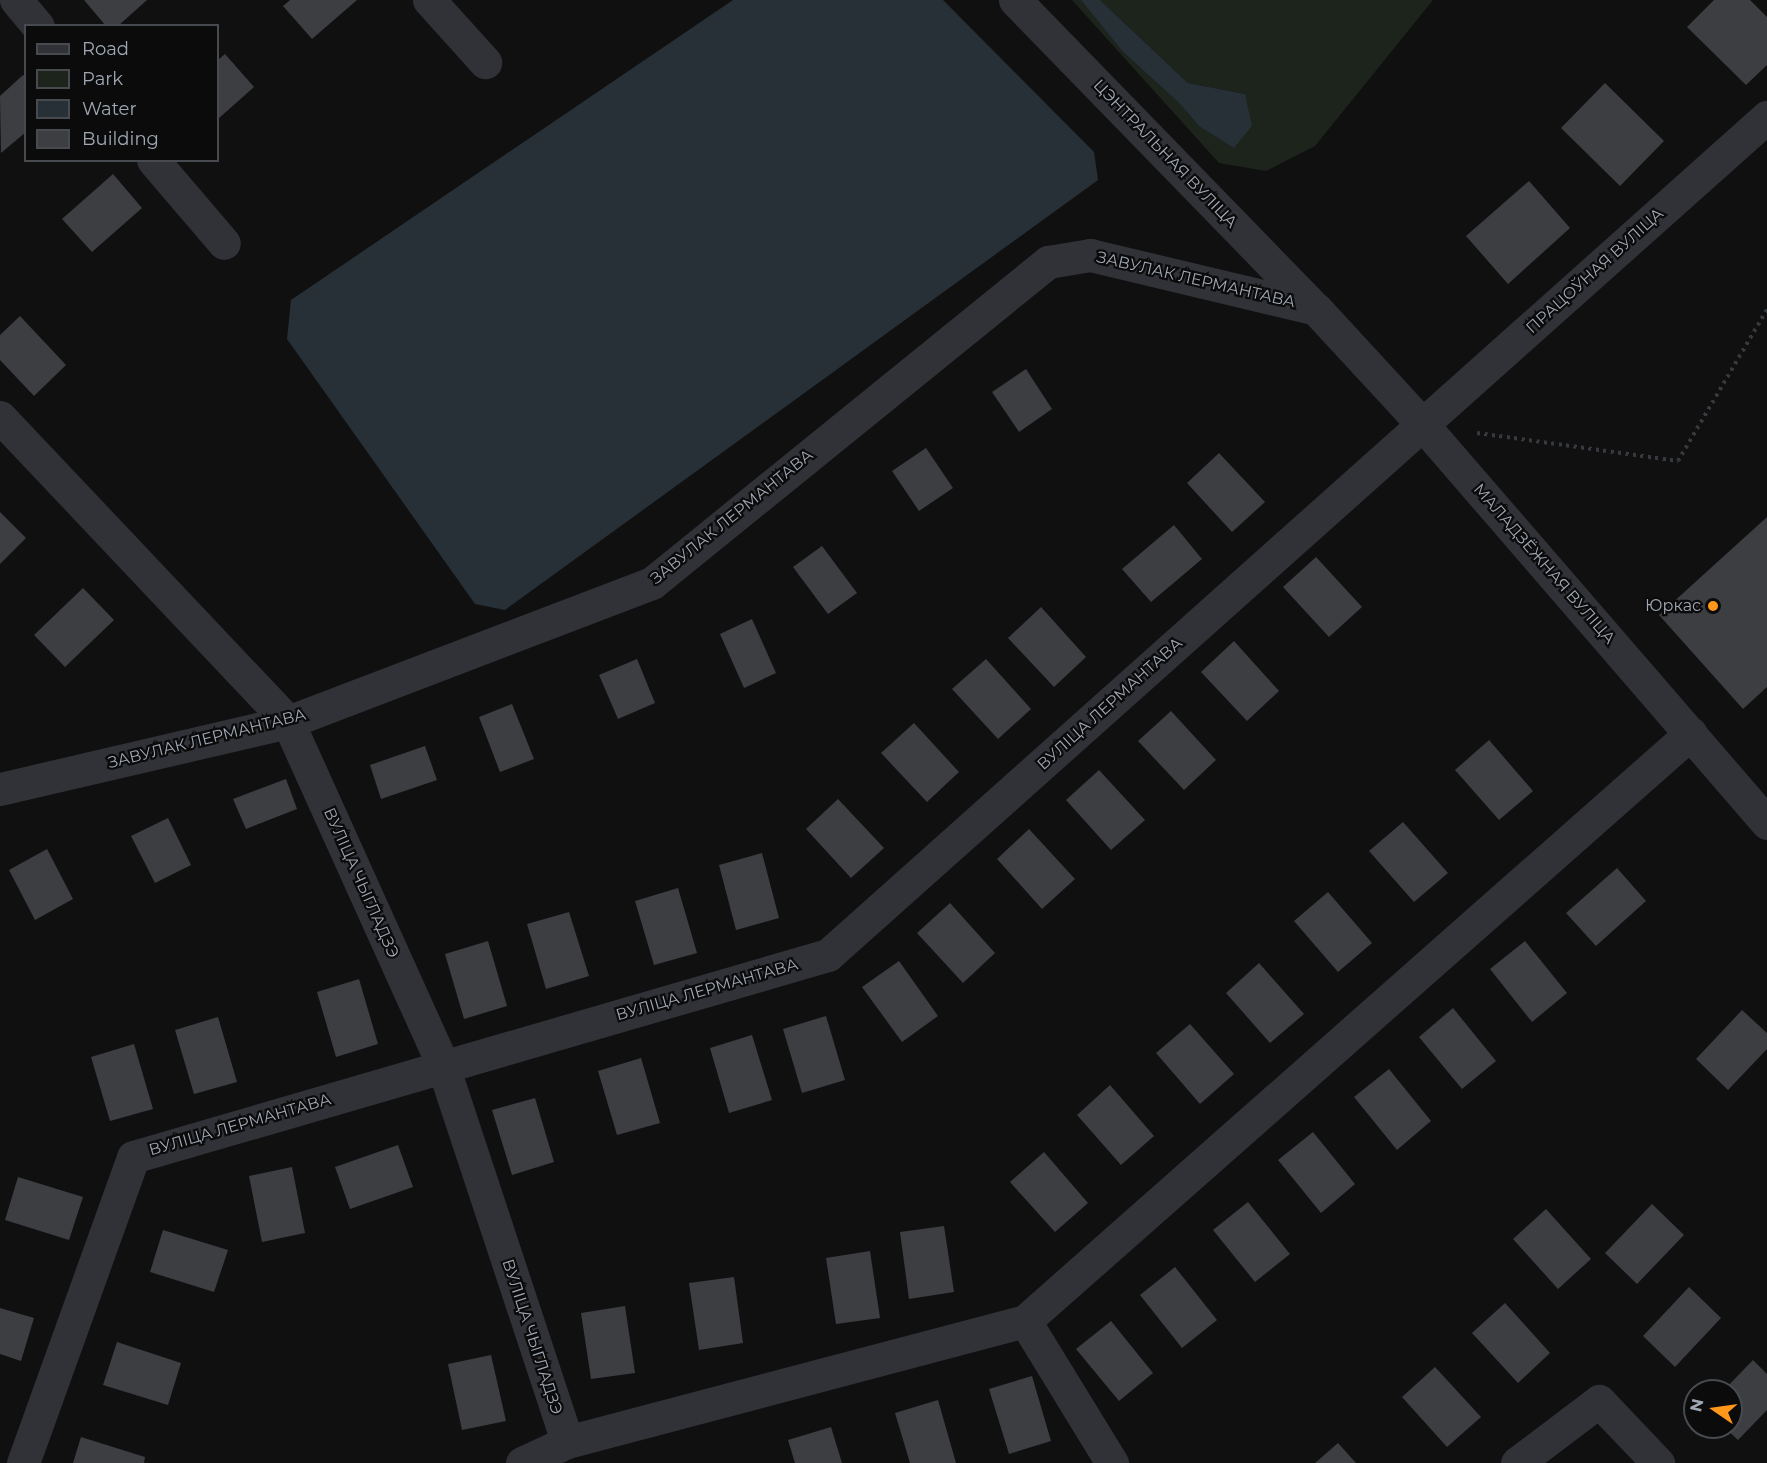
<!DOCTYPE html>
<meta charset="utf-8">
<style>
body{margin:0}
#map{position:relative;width:1767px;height:1463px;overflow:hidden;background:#101011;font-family:Montserrat,sans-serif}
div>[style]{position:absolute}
.green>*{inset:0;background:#1c241c}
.water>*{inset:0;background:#263036}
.building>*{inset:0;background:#3c3e42}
.path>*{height:4px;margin-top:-2px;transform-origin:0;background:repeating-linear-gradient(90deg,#36393e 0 3px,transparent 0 7.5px)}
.minor>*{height:33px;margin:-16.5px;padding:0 16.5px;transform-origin:16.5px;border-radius:16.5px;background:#313237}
.tertiary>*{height:33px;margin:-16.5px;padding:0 16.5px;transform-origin:16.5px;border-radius:16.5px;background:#313237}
.dots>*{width:16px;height:16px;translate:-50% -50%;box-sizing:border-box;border:3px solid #0b0b0c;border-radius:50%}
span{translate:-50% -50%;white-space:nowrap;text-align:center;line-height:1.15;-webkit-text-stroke:4.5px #0b0b0c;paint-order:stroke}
.street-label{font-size:16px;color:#a0a8b4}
.poi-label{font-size:16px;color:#a0a8b4}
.right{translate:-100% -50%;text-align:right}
.legend{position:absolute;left:24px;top:24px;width:195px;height:138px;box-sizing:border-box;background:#0b0b0c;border:2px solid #474a4f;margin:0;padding:8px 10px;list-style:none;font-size:18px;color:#a0a8b4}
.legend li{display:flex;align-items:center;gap:12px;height:30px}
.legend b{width:30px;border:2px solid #474a4f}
.north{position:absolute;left:1683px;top:1379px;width:60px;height:60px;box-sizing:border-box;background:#0b0b0c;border:2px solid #474a4f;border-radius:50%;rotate:283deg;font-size:16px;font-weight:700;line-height:24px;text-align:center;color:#a0a8b4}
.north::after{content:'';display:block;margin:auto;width:21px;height:27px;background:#ff971a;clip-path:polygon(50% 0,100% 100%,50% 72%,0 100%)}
</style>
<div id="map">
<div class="green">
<i style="clip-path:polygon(1072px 0,1081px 0,1122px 51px,1179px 103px,1199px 126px,1245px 94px,1188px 83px,1100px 0,1433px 0,1315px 146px,1266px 171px,1219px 163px)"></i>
</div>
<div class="water">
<i style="clip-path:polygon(733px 0,943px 0,1094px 152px,1098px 180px,505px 610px,475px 604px,287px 339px,291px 300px)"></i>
<i style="clip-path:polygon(1081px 0,1100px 0,1188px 83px,1245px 94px,1252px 126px,1234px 148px,1199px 126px,1179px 103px,1122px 51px)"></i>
</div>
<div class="building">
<i style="clip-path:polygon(84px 0,147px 0,118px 26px,106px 26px)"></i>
<i style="clip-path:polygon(290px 0,357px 0,312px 39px,283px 6px)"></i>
<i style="clip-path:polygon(1714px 0,1750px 0,1767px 17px,1767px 65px,1746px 85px,1687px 27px)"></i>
<i style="clip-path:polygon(225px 54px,254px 87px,218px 119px,218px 60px)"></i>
<i style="clip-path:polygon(23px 75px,26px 78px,26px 132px,1px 153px,0 96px)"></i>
<i style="clip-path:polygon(1605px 83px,1664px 141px,1620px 186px,1561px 128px)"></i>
<i style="clip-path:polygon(113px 174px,142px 208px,92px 252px,62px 219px)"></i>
<i style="clip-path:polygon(1529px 181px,1570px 228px,1508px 284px,1466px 236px)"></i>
<i style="clip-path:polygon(20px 316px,66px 365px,34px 396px,0 360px,0 335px)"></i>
<i style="clip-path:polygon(1026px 369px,1052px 409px,1019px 432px,992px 392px)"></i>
<i style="clip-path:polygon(926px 448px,953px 488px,919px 511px,892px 471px)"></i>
<i style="clip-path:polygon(1219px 453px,1265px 502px,1232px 532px,1187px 483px)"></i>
<i style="clip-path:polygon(0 512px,26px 538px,0 564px)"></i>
<i style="clip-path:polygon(1767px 517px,1767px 687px,1743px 709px,1659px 615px)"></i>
<i style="clip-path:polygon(1174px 525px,1202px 559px,1151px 602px,1122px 569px)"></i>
<i style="clip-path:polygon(822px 546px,857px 593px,828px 614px,793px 567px)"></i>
<i style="clip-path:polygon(1316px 557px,1362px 607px,1329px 637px,1283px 587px)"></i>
<i style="clip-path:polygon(83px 588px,114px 620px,65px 667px,34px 635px)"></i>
<i style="clip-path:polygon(1041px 607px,1086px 657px,1054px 687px,1008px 638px)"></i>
<i style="clip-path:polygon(752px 619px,776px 673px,744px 688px,720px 634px)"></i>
<i style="clip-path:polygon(1234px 641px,1279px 691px,1247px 721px,1201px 672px)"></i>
<i style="clip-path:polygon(637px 659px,655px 703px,618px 719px,599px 675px)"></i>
<i style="clip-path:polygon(986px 659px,1031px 709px,998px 739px,952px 689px)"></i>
<i style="clip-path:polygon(512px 704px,534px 759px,500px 772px,479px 717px)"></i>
<i style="clip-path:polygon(1171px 711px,1216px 760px,1184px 790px,1138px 741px)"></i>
<i style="clip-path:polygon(914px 723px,959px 772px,927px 802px,881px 753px)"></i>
<i style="clip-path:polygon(1489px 740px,1533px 791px,1499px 820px,1455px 770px)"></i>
<i style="clip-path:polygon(425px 746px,437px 780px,381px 799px,370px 765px)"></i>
<i style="clip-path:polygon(1099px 770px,1145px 820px,1111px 850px,1066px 800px)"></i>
<i style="clip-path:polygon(286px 779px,297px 809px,246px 829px,233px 799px)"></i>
<i style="clip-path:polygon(838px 799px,884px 848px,851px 878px,806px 829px)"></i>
<i style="clip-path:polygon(168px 818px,191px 865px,155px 883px,131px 836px)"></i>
<i style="clip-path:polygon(1403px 822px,1448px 873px,1414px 902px,1369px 851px)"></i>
<i style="clip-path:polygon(1029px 829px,1075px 879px,1042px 909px,997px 859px)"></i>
<i style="clip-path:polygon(47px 849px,73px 899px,35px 920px,9px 870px)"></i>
<i style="clip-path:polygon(762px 853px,779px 918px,736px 930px,719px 865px)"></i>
<i style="clip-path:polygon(1617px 868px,1646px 901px,1596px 946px,1566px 913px)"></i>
<i style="clip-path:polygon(678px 888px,697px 953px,654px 965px,635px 901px)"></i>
<i style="clip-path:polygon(1328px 892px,1372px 943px,1338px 972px,1294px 921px)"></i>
<i style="clip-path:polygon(950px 903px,995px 953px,963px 983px,917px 933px)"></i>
<i style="clip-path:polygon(569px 912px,589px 976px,546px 989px,527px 924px)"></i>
<i style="clip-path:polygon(488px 941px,507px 1006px,464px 1019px,445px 954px)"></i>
<i style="clip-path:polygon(1525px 941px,1567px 993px,1532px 1022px,1490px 969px)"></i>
<i style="clip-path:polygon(899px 961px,938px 1016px,902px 1042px,862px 987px)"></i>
<i style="clip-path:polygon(1259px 963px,1304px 1014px,1270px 1043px,1226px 993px)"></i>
<i style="clip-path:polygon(359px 979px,378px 1044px,336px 1057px,317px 992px)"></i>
<i style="clip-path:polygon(1453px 1008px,1496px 1061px,1462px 1089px,1419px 1037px)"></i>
<i style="clip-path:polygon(1742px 1010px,1767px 1033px,1767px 1049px,1728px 1090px,1696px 1059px)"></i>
<i style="clip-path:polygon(826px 1016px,845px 1080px,802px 1093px,783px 1029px)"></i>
<i style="clip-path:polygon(218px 1017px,237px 1082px,194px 1094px,175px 1030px)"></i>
<i style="clip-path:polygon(1190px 1024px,1234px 1074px,1200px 1104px,1156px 1053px)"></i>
<i style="clip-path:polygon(752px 1035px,772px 1100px,729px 1113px,710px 1048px)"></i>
<i style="clip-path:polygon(134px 1044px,153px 1109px,110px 1121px,91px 1057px)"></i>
<i style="clip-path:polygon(641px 1058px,660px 1123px,617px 1135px,598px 1071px)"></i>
<i style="clip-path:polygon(1389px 1069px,1431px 1121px,1397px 1150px,1354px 1097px)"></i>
<i style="clip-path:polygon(1110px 1085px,1154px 1136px,1121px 1165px,1077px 1115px)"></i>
<i style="clip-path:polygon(535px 1098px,554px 1162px,512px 1175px,492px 1110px)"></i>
<i style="clip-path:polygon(1313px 1132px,1355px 1184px,1321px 1213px,1278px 1160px)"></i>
<i style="clip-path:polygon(398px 1145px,413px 1187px,350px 1209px,335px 1167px)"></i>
<i style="clip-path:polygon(1044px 1152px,1088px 1203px,1055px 1232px,1010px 1182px)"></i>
<i style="clip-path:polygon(292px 1167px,305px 1233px,262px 1242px,249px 1176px)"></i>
<i style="clip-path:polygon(18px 1177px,83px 1197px,69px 1240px,5px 1220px)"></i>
<i style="clip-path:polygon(1248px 1202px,1290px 1254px,1255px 1282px,1213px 1230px)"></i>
<i style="clip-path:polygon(1652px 1204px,1684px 1235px,1637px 1284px,1605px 1253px)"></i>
<i style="clip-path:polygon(1546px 1209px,1591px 1259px,1558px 1289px,1513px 1239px)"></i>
<i style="clip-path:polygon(944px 1226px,954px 1292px,909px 1299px,900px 1232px)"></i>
<i style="clip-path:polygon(163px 1230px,228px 1250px,214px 1292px,150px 1272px)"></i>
<i style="clip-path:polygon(870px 1251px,880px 1318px,836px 1324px,826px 1258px)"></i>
<i style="clip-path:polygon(1175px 1267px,1217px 1320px,1182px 1348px,1140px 1295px)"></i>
<i style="clip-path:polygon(734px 1277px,743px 1343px,699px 1350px,689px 1283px)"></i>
<i style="clip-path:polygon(1689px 1287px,1721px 1318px,1675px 1367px,1643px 1336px)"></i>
<i style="clip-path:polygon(1505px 1303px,1550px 1353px,1518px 1383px,1472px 1333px)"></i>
<i style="clip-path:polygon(625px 1306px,635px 1373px,591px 1379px,581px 1313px)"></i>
<i style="clip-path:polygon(0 1308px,34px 1318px,21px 1361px,0 1354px)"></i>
<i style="clip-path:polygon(1111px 1321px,1153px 1373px,1119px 1401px,1076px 1349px)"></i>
<i style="clip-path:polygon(117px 1342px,181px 1363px,168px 1405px,103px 1385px)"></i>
<i style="clip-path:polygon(491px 1355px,506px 1421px,462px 1430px,448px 1364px)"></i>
<i style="clip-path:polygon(1753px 1360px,1767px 1374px,1767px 1410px,1738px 1440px,1724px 1427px,1731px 1427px,1731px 1391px,1723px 1391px)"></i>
<i style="clip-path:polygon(1435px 1367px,1481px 1417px,1447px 1447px,1402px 1397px)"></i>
<i style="clip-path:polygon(1032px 1376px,1051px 1441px,1009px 1454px,989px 1389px)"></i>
<i style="clip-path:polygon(938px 1400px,956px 1463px,910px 1463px,895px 1413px)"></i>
<i style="clip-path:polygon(831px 1427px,842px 1463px,795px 1463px,788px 1440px)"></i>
<i style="clip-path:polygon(81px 1437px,145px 1457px,144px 1463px,73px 1463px)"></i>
<i style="clip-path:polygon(1338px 1443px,1356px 1463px,1315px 1463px)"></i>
</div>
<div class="path">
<i style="left:1477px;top:433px;width:203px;rotate:7.9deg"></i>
<i style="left:1678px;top:461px;width:176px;rotate:-59.6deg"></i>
</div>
<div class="minor">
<i style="left:16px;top:0;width:34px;rotate:50deg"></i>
<i style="left:429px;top:0;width:84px;rotate:47.9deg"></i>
<i style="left:153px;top:160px;width:109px;rotate:49.5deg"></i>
<i style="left:0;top:417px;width:419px;rotate:46.6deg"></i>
<i style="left:288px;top:722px;width:377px;rotate:65.7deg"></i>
<i style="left:443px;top:1066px;width:396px;rotate:71.7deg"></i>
<i style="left:0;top:789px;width:296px;rotate:-13.1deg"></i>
<i style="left:288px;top:722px;width:390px;rotate:-20.9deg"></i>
<i style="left:652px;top:583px;width:510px;rotate:-39.03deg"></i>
<i style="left:1048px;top:262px;width:43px;rotate:-9.5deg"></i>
<i style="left:1090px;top:255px;width:232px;rotate:13.4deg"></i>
<i style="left:1025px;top:1321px;width:167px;rotate:58.5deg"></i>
<i style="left:23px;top:1463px;width:325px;rotate:-70.2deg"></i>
<i style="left:133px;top:1157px;width:724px;rotate:-16.21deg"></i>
<i style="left:828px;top:955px;width:1259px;rotate:-41.75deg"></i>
<i style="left:522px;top:1463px;width:50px;rotate:-25deg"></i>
<i style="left:567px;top:1442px;width:474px;rotate:-14.8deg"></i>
<i style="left:1025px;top:1321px;width:888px;rotate:-41.44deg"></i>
<i style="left:1517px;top:1463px;width:103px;rotate:-37.1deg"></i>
<i style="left:1599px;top:1401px;width:86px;rotate:46.4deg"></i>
</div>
<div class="tertiary">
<i style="left:1015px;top:0;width:431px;rotate:45.8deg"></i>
<i style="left:1316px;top:309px;width:158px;rotate:47.3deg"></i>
<i style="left:1423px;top:425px;width:526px;rotate:49.16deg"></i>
</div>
<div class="dots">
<i style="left:1713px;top:606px;background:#ff971a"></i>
</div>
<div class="street-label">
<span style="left:1165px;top:154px;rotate:46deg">ЦЭНТРАЛЬНАЯ ВУЛІЦА</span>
<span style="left:1595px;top:271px;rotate:-42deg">ПРАЦОЎНАЯ ВУЛІЦА</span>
<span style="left:1196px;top:280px;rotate:13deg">ЗАВУЛАК ЛЕРМАНТАВА</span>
<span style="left:732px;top:517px;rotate:-39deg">ЗАВУЛАК ЛЕРМАНТАВА</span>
<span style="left:1544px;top:564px;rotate:49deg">МАЛАДЗЁЖНАЯ ВУЛІЦА</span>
<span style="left:1110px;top:704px;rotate:-42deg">ВУЛІЦА ЛЕРМАНТАВА</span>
<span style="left:207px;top:739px;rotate:-14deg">ЗАВУЛАК ЛЕРМАНТАВА</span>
<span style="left:361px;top:883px;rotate:66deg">ВУЛІЦА ЧЫГЛАДЗЭ</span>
<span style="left:707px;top:990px;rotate:-16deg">ВУЛІЦА ЛЕРМАНТАВА</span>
<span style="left:240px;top:1125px;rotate:-16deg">ВУЛІЦА ЛЕРМАНТАВА</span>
<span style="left:532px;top:1337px;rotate:72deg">ВУЛІЦА ЧЫГЛАДЗЭ</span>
</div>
<div class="poi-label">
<span class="right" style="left:1701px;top:606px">Юркас</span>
</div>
<ul class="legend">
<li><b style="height:8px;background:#313237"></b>Road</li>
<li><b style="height:16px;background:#1c241c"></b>Park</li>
<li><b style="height:16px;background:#263036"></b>Water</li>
<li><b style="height:16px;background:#3c3e42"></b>Building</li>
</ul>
<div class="north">N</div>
</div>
